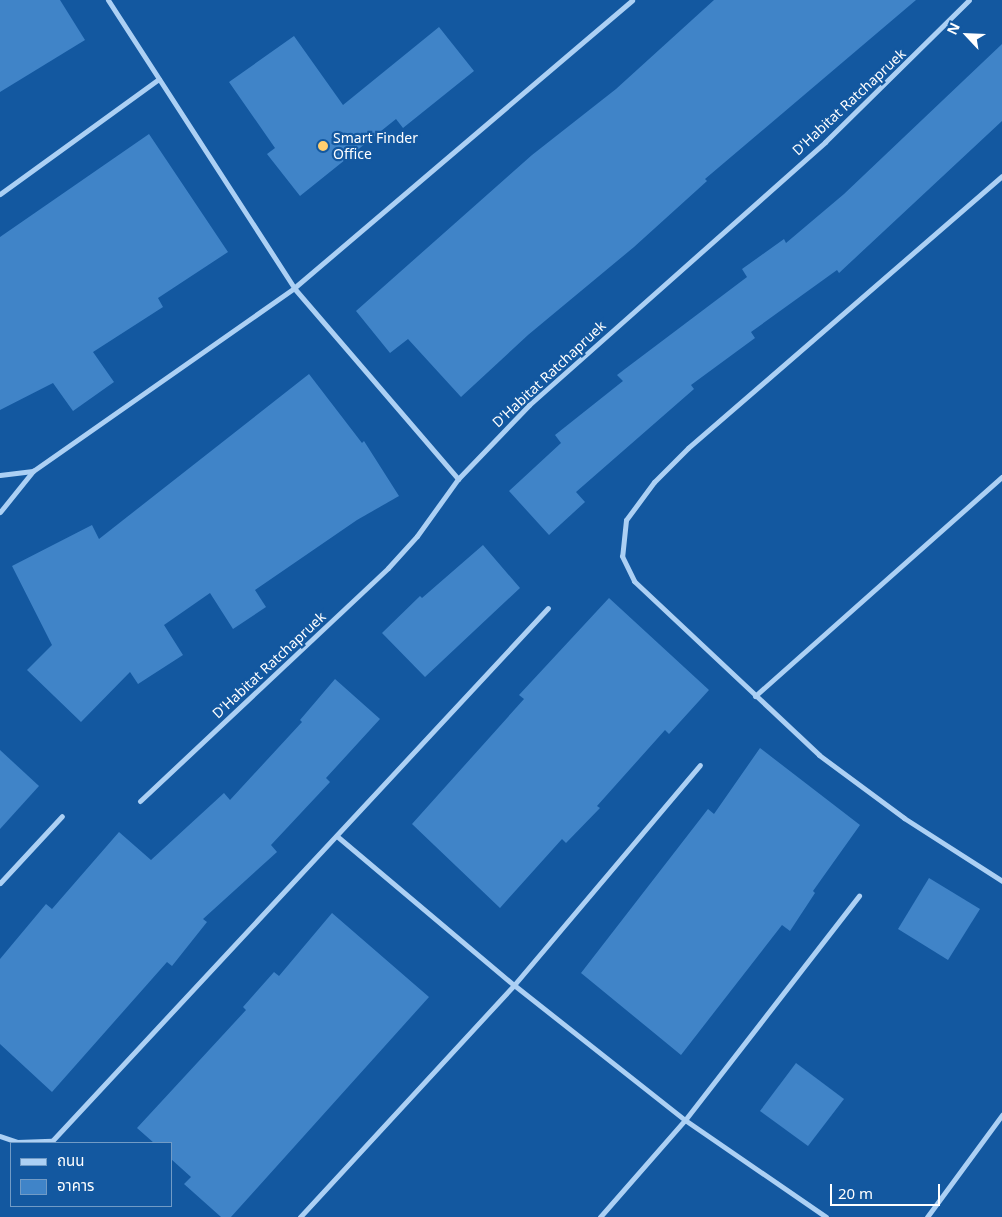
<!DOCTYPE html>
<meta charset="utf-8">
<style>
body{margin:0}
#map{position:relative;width:1002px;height:1217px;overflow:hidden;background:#1358a0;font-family:"Noto Sans","Noto Sans Thai",sans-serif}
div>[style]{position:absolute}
.building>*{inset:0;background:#4084c8}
.minor>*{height:5px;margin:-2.5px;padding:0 2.5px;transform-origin:2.5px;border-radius:2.5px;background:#acd0f4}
.dots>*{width:14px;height:14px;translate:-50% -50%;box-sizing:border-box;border:2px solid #1358a0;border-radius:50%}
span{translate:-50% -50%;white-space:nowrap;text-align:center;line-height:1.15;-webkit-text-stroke:4.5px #1358a0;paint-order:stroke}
.street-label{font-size:14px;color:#fff}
.poi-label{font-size:14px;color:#fff}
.left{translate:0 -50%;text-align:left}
.legend{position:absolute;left:10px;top:1142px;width:162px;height:65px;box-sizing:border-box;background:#1358a0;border:1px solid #719bc6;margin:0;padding:6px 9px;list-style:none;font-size:15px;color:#fff}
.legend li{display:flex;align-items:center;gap:10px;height:25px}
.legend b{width:25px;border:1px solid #719bc6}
.north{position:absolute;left:942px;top:10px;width:50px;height:50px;-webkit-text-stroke:4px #1358a0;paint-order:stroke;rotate:295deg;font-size:14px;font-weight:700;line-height:20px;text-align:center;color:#fff}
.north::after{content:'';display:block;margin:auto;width:18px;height:22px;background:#fff;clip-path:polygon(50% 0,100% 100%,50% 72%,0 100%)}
.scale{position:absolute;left:830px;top:1184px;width:110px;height:22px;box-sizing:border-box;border:2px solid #fff;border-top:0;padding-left:6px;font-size:15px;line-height:18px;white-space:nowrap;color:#fff;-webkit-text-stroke:4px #1358a0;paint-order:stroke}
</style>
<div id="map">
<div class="building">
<i style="clip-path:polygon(0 0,60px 0,85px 40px,0 92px)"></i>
<i style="clip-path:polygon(714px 0,916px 0,705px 179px,707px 181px,634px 247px,528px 335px,461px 397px,408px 339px,390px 353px,356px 311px,532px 155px,616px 89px)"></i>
<i style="clip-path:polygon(439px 27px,474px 71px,403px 128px,396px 119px,300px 196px,267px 154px,275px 148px,229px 82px,294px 36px,343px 105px)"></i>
<i style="clip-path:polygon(1002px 44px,1002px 121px,839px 273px,837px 270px,751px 332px,755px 338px,691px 385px,694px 389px,576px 492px,585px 502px,549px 535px,509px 491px,561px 443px,555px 435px,623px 381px,617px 375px,747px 277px,742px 269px,784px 239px,786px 243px,844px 194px)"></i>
<i style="clip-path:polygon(149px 134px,228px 252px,158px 298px,163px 307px,93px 352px,114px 382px,73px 411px,53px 383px,0 410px,0 237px)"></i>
<i style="clip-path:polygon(309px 374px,362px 443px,364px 441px,399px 496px,357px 520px,255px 590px,266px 607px,233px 629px,210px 593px,164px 625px,183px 655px,138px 684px,130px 672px,81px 722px,27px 670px,52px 645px,12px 566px,92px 525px,99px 539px)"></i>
<i style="clip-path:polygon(483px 545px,520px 588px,425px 677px,382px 633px,420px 596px,422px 598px)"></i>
<i style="clip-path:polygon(609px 598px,709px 690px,669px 734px,665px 730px,597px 806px,600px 808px,566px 843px,562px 839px,500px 908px,412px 824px,524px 699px,519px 695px)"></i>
<i style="clip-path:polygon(335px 679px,380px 719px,326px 778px,330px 782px,271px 845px,277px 852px,203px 919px,207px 922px,172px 966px,167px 962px,52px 1092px,0 1044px,0 959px,46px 904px,52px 909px,119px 832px,151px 860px,224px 793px,230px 800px,302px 722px,300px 720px)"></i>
<i style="clip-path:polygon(760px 748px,860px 825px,813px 891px,815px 893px,790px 931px,782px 925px,681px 1055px,581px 973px,708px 809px,714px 814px)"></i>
<i style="clip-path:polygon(0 750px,39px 786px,0 829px)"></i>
<i style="clip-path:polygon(929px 878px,980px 909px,948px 960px,898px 929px)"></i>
<i style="clip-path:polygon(332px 913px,429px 997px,231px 1217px,221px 1217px,184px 1184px,191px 1177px,171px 1159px,171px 1143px,154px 1143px,137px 1128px,246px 1010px,243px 1007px,274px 972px,279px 976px)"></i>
<i style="clip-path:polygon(796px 1063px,844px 1099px,808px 1146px,760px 1111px)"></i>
</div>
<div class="minor">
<i style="left:108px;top:0;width:343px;rotate:57.1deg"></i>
<i style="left:294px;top:288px;width:252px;rotate:49.3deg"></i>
<i style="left:1002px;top:176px;width:415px;rotate:139.1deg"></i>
<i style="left:688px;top:448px;width:48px;rotate:135deg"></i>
<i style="left:654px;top:482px;width:47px;rotate:126.4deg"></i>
<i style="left:626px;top:520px;width:36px;rotate:96deg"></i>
<i style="left:622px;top:556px;width:28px;rotate:64deg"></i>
<i style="left:634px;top:581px;width:254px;rotate:43.2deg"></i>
<i style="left:819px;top:755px;width:106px;rotate:36.5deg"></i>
<i style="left:904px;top:818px;width:117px;rotate:32.7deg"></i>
<i style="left:0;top:194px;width:196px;rotate:-35.9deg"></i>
<i style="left:0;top:475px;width:33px;rotate:-7deg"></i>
<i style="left:0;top:512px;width:53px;rotate:-51.2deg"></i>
<i style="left:33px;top:471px;width:319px;rotate:-35deg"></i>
<i style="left:294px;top:288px;width:444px;rotate:-40.4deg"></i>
<i style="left:755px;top:696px;width:330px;rotate:-41.6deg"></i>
<i style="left:140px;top:801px;width:340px;rotate:-43.2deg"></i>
<i style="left:388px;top:568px;width:43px;rotate:-47.8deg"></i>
<i style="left:417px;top:536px;width:70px;rotate:-54.3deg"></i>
<i style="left:458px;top:479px;width:103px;rotate:-46.2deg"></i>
<i style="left:529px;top:405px;width:396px;rotate:-41.6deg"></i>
<i style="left:825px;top:142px;width:202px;rotate:-44.6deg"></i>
<i style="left:338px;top:837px;width:230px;rotate:40.1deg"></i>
<i style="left:514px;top:985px;width:218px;rotate:38.3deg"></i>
<i style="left:685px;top:1120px;width:171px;rotate:34.5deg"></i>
<i style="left:0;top:883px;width:91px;rotate:-47.2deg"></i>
<i style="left:0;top:1136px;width:18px;rotate:19deg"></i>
<i style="left:17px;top:1142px;width:35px;rotate:-2deg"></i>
<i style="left:52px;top:1141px;width:728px;rotate:-47.06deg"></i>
<i style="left:300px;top:1217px;width:316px;rotate:-47.3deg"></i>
<i style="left:514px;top:985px;width:288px;rotate:-49.8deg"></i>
<i style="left:600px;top:1217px;width:129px;rotate:-48.8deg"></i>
<i style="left:685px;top:1120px;width:284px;rotate:-52.2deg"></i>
<i style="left:927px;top:1217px;width:127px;rotate:-53.7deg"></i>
</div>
<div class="dots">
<i style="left:323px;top:146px;background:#ffce6f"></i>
</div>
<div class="street-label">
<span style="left:849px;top:102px;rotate:-43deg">D'Habitat Ratchapruek</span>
<span style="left:549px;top:374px;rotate:-43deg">D'Habitat Ratchapruek</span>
<span style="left:269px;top:665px;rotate:-43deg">D'Habitat Ratchapruek</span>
</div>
<div class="poi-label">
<span class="left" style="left:333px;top:146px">Smart Finder<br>Office</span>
</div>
<ul class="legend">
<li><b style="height:6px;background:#acd0f4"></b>ถนน</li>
<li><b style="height:14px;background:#4084c8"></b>อาคาร</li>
</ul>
<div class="north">N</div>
<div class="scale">20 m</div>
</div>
